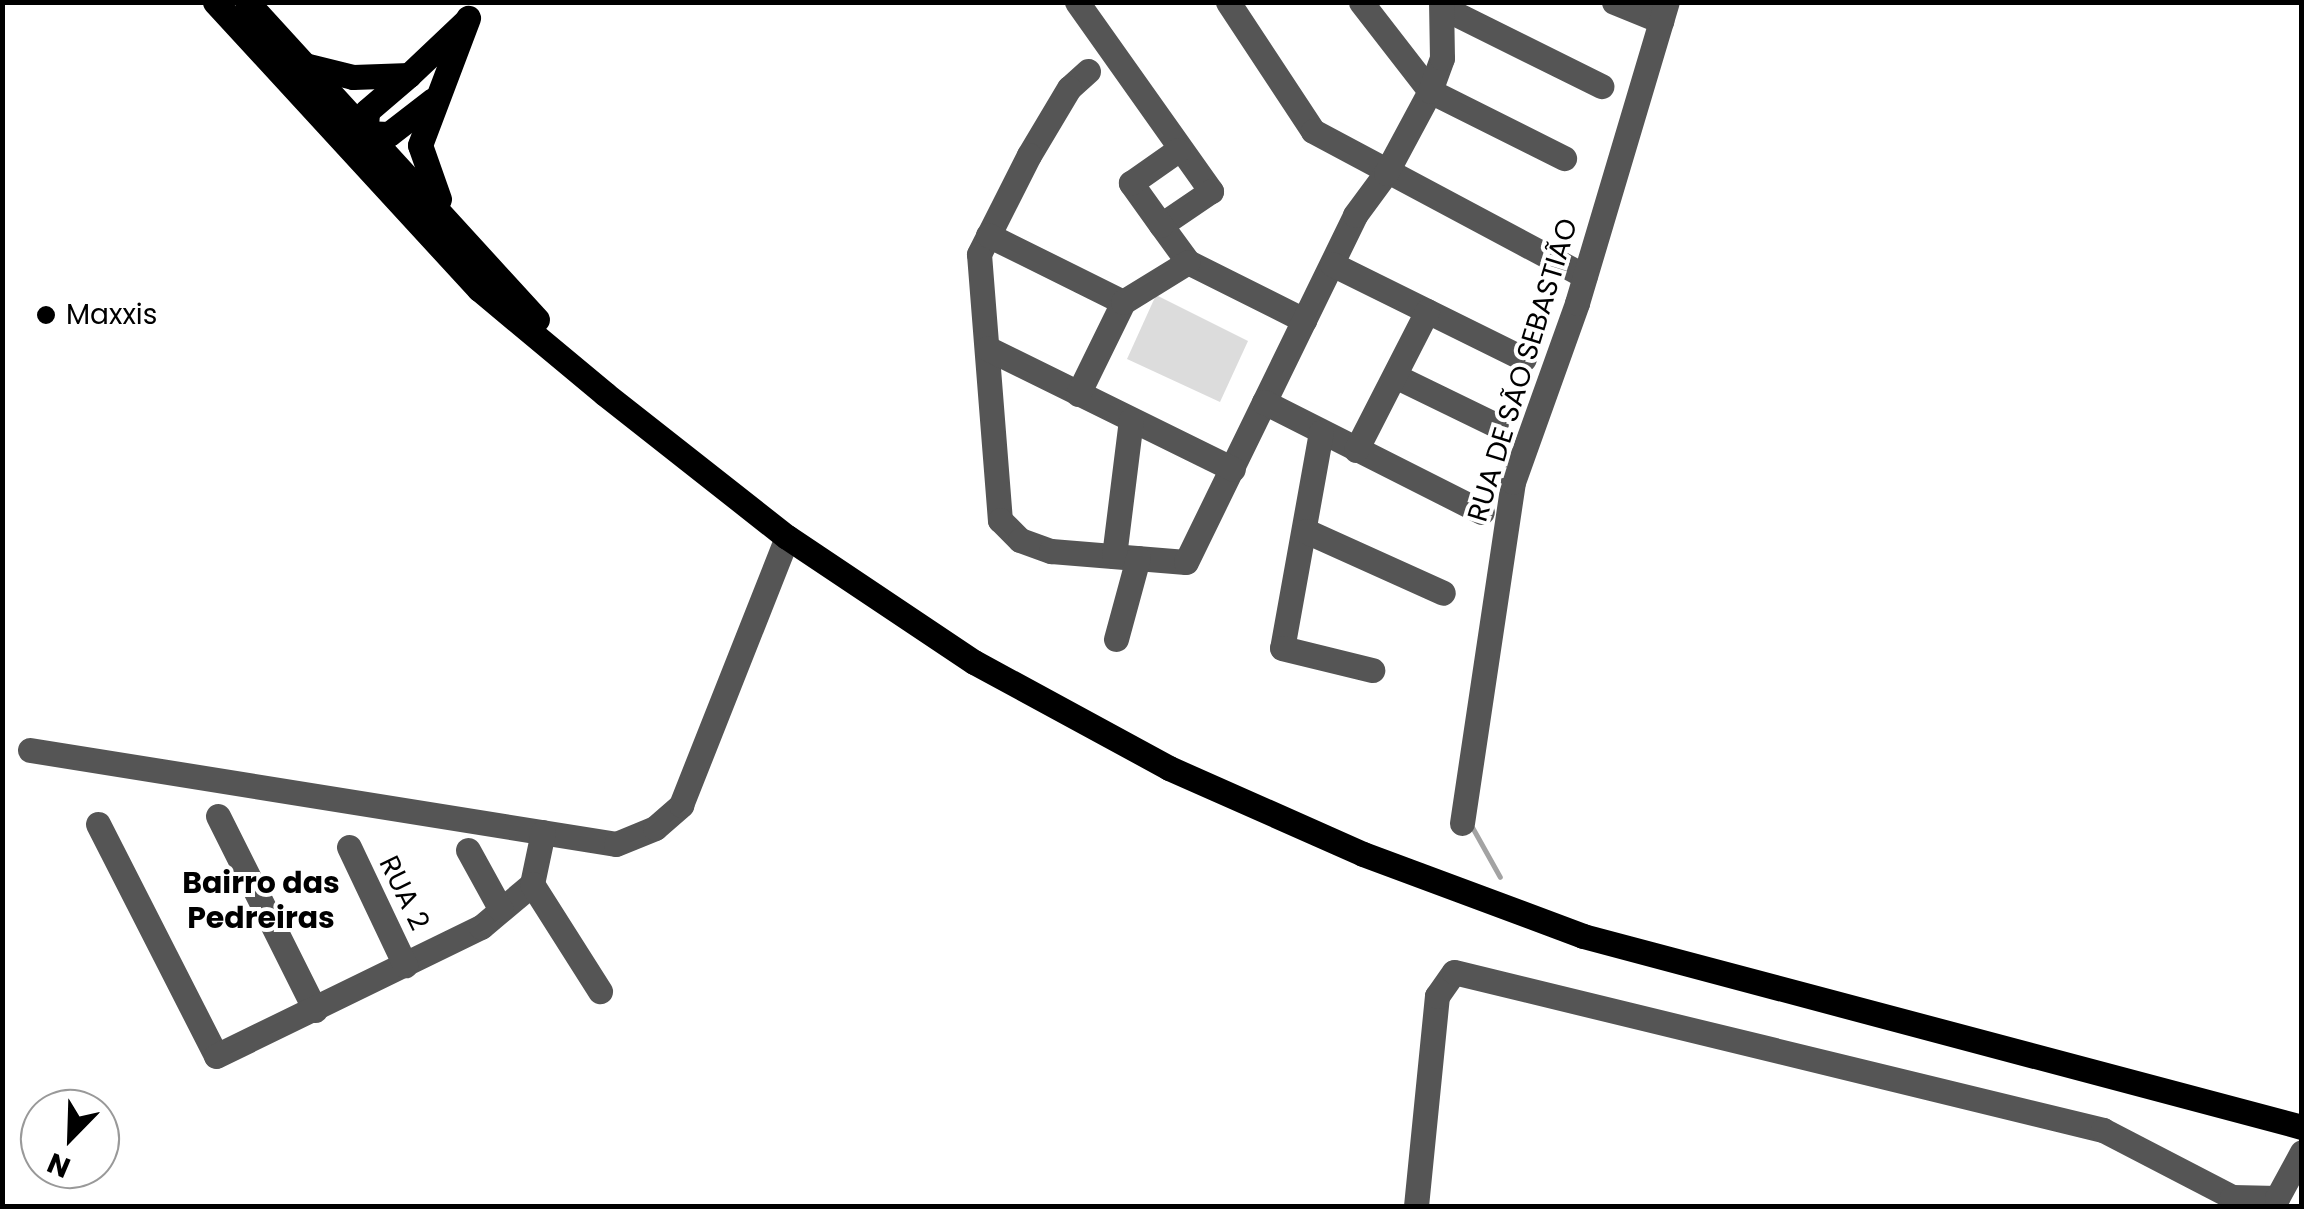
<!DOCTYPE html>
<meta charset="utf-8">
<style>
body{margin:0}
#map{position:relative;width:2304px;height:1209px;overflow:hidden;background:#fff;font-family:Poppins,sans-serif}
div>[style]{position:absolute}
.green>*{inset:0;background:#dcdcdc}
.stream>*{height:5px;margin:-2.5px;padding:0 2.5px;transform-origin:2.5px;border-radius:2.5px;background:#a3a3a3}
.minor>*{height:25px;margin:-12.5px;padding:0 12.5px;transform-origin:12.5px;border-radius:12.5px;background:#555}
.major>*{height:25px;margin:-12.5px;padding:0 12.5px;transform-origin:12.5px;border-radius:12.5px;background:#000}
.dots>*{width:28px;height:28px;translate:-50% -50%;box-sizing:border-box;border:5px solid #fff;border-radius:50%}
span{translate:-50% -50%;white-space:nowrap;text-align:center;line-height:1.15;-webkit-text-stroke:8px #fff;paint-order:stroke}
.poi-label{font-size:28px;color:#000}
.left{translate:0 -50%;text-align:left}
.street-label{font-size:28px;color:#000}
.neighbourhood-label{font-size:30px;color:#000;font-weight:700}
.frame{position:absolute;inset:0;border:5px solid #000;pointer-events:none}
.north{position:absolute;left:20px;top:1089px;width:100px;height:100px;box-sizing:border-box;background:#fff;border:2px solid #999;border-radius:50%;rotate:203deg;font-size:28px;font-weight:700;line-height:40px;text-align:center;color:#000}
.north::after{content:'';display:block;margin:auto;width:35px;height:45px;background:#000;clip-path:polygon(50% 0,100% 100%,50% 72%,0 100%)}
</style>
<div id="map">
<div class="green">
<i style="clip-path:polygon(1156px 295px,1248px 341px,1220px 402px,1127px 359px)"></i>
</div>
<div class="stream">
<i style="left:1472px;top:827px;width:57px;rotate:60.8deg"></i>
</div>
<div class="minor">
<i style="left:1077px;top:2px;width:232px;rotate:54.7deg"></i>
<i style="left:1211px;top:191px;width:60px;rotate:145.8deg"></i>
<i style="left:1161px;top:225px;width:46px;rotate:53.9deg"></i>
<i style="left:1188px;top:262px;width:130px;rotate:26.6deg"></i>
<i style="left:1228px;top:2px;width:154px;rotate:56.6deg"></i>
<i style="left:1313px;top:131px;width:308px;rotate:28.1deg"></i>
<i style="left:1361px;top:2px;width:113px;rotate:52.2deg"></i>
<i style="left:1430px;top:91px;width:150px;rotate:26.6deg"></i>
<i style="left:1614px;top:2px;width:51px;rotate:22deg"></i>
<i style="left:1442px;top:7px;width:178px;rotate:26.4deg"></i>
<i style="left:1088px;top:71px;width:25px;rotate:138deg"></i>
<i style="left:1069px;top:88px;width:78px;rotate:120.8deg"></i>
<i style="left:1029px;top:155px;width:111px;rotate:116.8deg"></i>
<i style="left:979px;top:254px;width:267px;rotate:85.5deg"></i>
<i style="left:1000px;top:520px;width:28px;rotate:45deg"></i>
<i style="left:1020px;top:540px;width:33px;rotate:20deg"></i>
<i style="left:1051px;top:551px;width:135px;rotate:4.7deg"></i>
<i style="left:1186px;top:562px;width:386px;rotate:-64deg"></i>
<i style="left:1355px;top:215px;width:52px;rotate:-53.6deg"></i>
<i style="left:1386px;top:173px;width:93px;rotate:-61.8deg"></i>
<i style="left:1430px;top:91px;width:35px;rotate:-70deg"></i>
<i style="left:1442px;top:58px;width:56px;rotate:-91deg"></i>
<i style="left:1161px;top:225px;width:52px;rotate:-125.5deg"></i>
<i style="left:1131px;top:183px;width:57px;rotate:-35.1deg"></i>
<i style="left:988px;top:235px;width:151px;rotate:26.4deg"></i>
<i style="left:1332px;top:264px;width:214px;rotate:26.3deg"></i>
<i style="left:987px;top:348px;width:274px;rotate:26.2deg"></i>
<i style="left:1395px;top:376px;width:112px;rotate:25.9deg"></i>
<i style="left:1078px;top:394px;width:102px;rotate:-63.9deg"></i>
<i style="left:1123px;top:302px;width:76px;rotate:-31.6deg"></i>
<i style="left:1264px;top:402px;width:244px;rotate:26.8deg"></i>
<i style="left:1321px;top:432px;width:219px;rotate:100.2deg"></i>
<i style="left:1282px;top:648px;width:93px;rotate:13.7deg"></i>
<i style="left:1356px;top:450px;width:156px;rotate:-62.9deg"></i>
<i style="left:1306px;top:531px;width:150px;rotate:24.3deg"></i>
<i style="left:1114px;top:556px;width:137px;rotate:-82.9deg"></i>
<i style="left:1116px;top:639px;width:84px;rotate:-74.8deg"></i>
<i style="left:30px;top:750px;width:593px;rotate:9.11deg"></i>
<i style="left:616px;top:844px;width:42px;rotate:-22.3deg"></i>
<i style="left:655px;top:828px;width:35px;rotate:-41deg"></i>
<i style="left:681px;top:805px;width:288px;rotate:-68.4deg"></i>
<i style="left:218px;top:816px;width:217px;rotate:63.4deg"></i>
<i style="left:1462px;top:823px;width:345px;rotate:-81.5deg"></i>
<i style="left:1513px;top:482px;width:190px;rotate:-70.3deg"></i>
<i style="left:1577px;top:303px;width:314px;rotate:-73.4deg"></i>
<i style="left:98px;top:824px;width:260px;rotate:63deg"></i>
<i style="left:216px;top:1056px;width:295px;rotate:-26deg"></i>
<i style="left:481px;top:927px;width:67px;rotate:-40.1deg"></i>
<i style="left:532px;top:884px;width:53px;rotate:-78.1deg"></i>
<i style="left:349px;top:847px;width:131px;rotate:64.6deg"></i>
<i style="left:468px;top:850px;width:68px;rotate:61.2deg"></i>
<i style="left:532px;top:884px;width:127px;rotate:57.6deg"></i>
<i style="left:1416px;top:1206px;width:211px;rotate:-84.3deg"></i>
<i style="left:1437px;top:996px;width:29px;rotate:-55deg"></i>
<i style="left:1454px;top:972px;width:668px;rotate:13.68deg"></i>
<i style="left:2103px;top:1130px;width:145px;rotate:27.4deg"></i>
<i style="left:2232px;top:1197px;width:45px;rotate:1.3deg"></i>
<i style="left:2277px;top:1198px;width:52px;rotate:-61.5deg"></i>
</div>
<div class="major">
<i style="left:215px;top:2px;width:390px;rotate:47.4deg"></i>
<i style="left:479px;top:289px;width:164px;rotate:39.8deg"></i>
<i style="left:605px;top:394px;width:231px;rotate:38.2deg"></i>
<i style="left:787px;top:537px;width:225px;rotate:33.8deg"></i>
<i style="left:974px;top:662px;width:222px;rotate:28.5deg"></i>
<i style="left:1169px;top:768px;width:212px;rotate:23.9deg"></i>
<i style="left:1363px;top:854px;width:235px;rotate:20.4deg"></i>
<i style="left:1583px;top:936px;width:744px;rotate:14.88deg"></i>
<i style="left:247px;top:2px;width:430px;rotate:47.6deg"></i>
<i style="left:304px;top:65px;width:50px;rotate:13.8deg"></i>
<i style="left:353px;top:77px;width:56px;rotate:-2deg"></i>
<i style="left:409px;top:75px;width:77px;rotate:-43.4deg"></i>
<i style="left:363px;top:133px;width:26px;rotate:2deg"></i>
<i style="left:389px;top:134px;width:56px;rotate:-37.7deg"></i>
<i style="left:365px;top:141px;width:30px;rotate:-86deg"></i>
<i style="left:367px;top:111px;width:55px;rotate:-40.6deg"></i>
<i style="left:439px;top:199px;width:57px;rotate:-109.4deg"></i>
<i style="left:420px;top:145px;width:136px;rotate:-69.3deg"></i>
</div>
<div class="dots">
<i style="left:46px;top:315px;background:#000"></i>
</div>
<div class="poi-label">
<span class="left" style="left:66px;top:315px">Maxxis</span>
</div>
<div class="street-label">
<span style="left:1523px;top:370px;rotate:-73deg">RUA DE SÃO SEBASTIÃO</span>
<span style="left:404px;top:893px;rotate:64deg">RUA 2</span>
</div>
<div class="neighbourhood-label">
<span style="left:261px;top:900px">Bairro das<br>Pedreiras</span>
</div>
<div class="frame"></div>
<div class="north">N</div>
</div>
